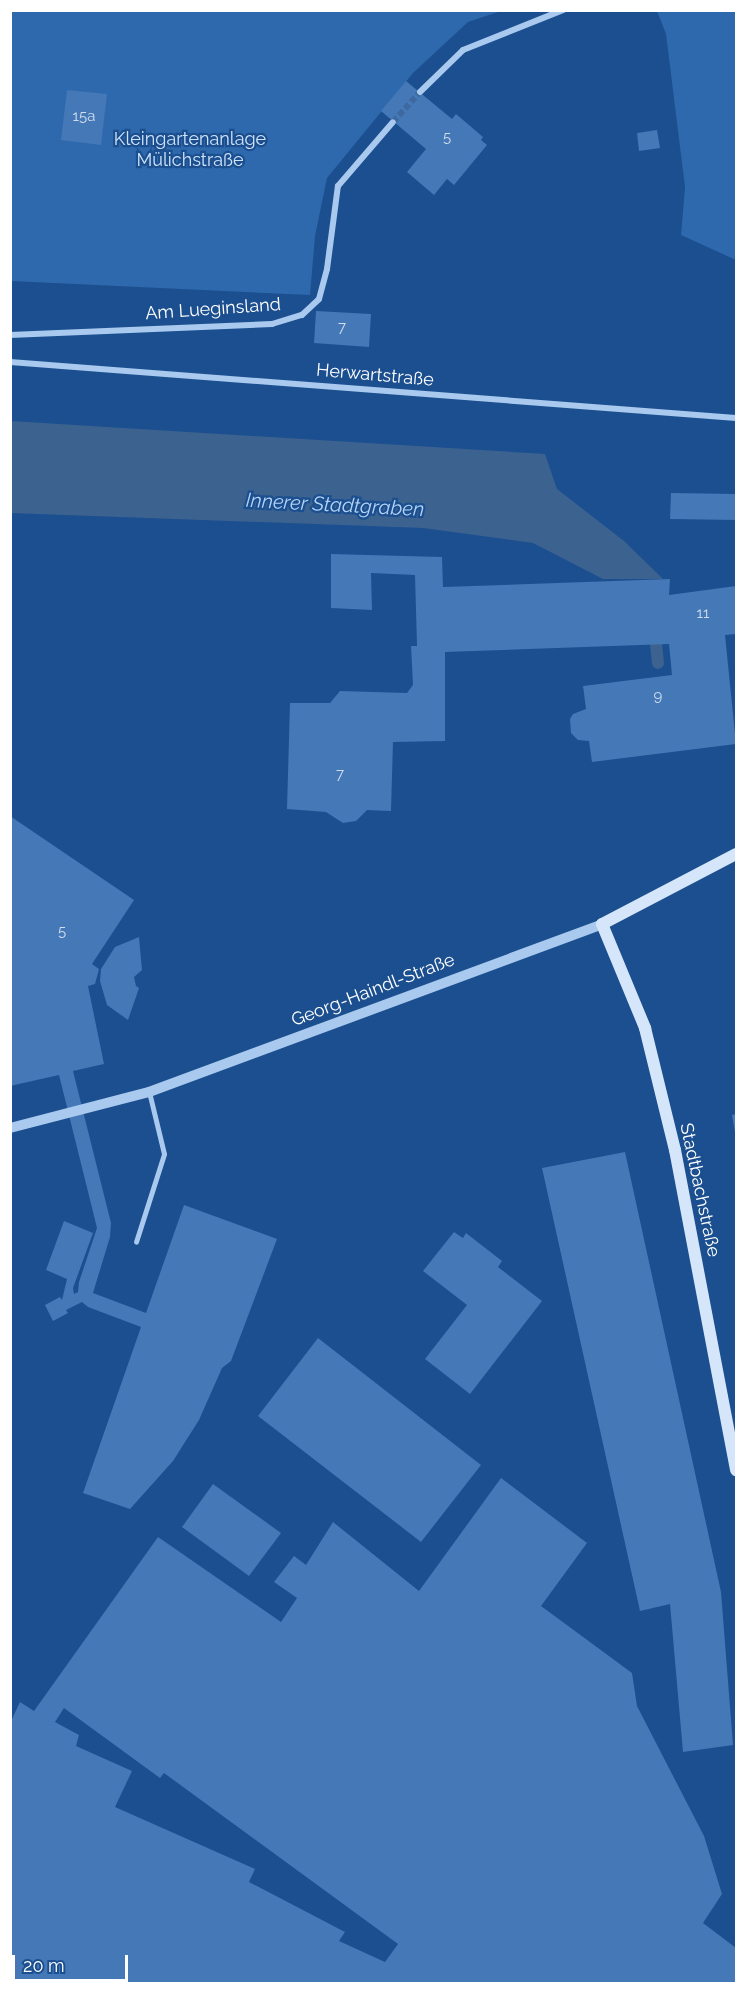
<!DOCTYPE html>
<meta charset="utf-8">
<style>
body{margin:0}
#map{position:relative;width:747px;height:1994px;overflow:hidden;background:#1b4f8f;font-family:Raleway,sans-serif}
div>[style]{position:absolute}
.green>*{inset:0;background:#2e69ad}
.water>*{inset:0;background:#3c6290}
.stream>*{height:12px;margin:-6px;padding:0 6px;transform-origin:6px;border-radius:6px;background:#3c6290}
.building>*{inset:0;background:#4478b7}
.minor-tunnel>*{height:6px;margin-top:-3px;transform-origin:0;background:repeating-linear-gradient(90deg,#3d69a0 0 6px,transparent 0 9px)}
.service>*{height:4.5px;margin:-2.25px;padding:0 2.25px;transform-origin:2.25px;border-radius:2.25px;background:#a9c9ee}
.minor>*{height:6px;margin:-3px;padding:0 3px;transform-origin:3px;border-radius:3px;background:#a9c9ee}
.tertiary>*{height:10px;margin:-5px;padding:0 5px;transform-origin:5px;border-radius:5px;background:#a9c9ee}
.secondary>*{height:12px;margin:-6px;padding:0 6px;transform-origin:6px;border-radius:6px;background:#d6e6fa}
span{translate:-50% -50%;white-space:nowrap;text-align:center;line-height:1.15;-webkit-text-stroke:4.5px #1b4f8f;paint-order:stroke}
.number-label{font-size:15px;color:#d0dded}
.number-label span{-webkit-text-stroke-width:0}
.park-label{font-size:18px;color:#cfe3fa}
.street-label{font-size:18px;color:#fff}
.water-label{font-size:20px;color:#b5d3f5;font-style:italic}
.frame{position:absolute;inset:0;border:12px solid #fff;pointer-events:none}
.scale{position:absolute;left:12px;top:1955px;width:116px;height:27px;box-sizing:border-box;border:3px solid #fff;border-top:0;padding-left:8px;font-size:18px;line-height:21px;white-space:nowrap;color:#fff;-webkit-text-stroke:4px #1b4f8f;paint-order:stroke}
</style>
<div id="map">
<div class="green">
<i style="clip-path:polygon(11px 11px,501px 11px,468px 22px,413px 73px,327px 178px,315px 236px,310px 295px,11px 281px)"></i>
<i style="clip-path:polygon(657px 11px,736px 11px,736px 260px,681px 235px,685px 187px,666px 34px)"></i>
</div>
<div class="water">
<i style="clip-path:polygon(11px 421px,545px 454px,557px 489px,624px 541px,663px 579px,603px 579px,533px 543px,423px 528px,11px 513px)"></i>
</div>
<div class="stream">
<i style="left:656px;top:644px;width:19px;rotate:84deg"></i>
</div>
<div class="building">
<i style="clip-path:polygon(406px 81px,452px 119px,456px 114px,483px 137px,481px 140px,487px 145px,454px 185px,447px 179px,434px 195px,407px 172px,426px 149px,381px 111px)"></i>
<i style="clip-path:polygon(67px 90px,107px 94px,101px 145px,61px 140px)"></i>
<i style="clip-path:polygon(657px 130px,660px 148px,639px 151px,637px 133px)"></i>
<i style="clip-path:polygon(316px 311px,371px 314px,369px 347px,314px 343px)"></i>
<i style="clip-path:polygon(671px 493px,736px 494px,736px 520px,670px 519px)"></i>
<i style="clip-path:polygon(331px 554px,442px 557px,443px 587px,670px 579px,669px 595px,736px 586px,736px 634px,725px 635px,736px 744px,592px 762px,589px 741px,578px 740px,571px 733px,570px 719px,573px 714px,586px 709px,583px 686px,672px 675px,669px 644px,445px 652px,445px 741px,393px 742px,391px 811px,367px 810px,356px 821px,343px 823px,326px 812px,287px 809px,290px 703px,330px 703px,340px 691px,407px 693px,413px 685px,411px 646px,417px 646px,415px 575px,371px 573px,372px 610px,331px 608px)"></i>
<i style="clip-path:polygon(10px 816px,134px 900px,92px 964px,99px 969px,95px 984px,88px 986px,104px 1064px,73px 1071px,111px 1223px,110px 1237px,93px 1293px,146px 1313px,184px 1205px,277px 1239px,231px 1361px,222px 1368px,199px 1420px,173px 1461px,130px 1509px,83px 1493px,141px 1327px,88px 1307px,82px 1302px,66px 1310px,68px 1313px,53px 1321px,45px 1305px,60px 1297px,62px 1300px,67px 1279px,46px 1270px,64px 1221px,93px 1233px,73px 1288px,74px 1294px,78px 1292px,79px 1282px,97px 1228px,59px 1075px,10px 1086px)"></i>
<i style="clip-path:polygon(139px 937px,142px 970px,134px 977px,136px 986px,139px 988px,128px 1020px,107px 1005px,100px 981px,101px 969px,115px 947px)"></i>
<i style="clip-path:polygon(736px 1114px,736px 1132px,735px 1132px,732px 1115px)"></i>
<i style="clip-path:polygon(625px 1152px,721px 1592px,733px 1745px,683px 1752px,670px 1604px,640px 1611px,542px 1168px)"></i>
<i style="clip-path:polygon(454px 1232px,463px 1238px,466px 1233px,502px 1261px,498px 1267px,542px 1301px,470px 1394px,425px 1359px,467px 1305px,423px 1271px)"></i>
<i style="clip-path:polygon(318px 1338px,481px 1465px,421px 1542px,258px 1416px)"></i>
<i style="clip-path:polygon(evenodd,501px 1478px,587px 1543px,541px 1606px,632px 1673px,637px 1706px,704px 1836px,722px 1894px,703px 1923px,736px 1948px,736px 1984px,10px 1984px,10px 1723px,20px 1702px,34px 1711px,158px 1537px,281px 1622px,297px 1598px,274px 1582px,294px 1556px,306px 1565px,333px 1522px,419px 1591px,501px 1478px,64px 1708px,160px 1778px,164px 1773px,398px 1944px,385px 1962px,339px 1941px,345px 1932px,249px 1882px,255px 1869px,115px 1807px,132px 1771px,76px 1746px,79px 1735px,55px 1722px,64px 1708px)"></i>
<i style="clip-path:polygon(213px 1484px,281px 1533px,249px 1576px,182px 1527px)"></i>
</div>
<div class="minor-tunnel">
<i style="left:393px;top:122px;width:40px;rotate:-48deg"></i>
</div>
<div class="service">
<i style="left:136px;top:1242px;width:92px;rotate:-72.3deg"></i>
<i style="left:164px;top:1154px;width:64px;rotate:-103.6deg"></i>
</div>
<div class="minor">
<i style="left:420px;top:92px;width:60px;rotate:-44.3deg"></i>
<i style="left:463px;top:50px;width:108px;rotate:-21.8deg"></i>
<i style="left:10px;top:335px;width:262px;rotate:-2.4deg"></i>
<i style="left:272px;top:324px;width:31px;rotate:-17deg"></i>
<i style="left:302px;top:315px;width:23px;rotate:-43deg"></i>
<i style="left:319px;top:299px;width:31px;rotate:-75deg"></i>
<i style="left:327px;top:269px;width:84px;rotate:-82.5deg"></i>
<i style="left:338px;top:186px;width:84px;rotate:-49.3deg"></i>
<i style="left:10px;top:362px;width:728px;rotate:4.41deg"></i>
</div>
<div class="tertiary">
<i style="left:10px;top:1128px;width:144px;rotate:-14.5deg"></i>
<i style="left:149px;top:1092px;width:483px;rotate:-20.3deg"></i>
</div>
<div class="secondary">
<i style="left:736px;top:854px;width:151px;rotate:152.4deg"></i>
<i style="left:602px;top:924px;width:113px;rotate:67.5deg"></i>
<i style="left:645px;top:1028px;width:126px;rotate:76.2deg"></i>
<i style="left:675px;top:1150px;width:326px;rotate:79.2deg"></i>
</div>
<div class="number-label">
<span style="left:84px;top:117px">15a</span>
<span style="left:447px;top:138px">5</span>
<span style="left:342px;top:328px">7</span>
<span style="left:703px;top:614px">11</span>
<span style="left:658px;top:697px">9</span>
<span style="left:340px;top:775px">7</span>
<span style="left:62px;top:932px">5</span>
</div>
<div class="park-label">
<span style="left:190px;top:150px">Kleingartenanlage<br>Mülichstraße</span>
</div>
<div class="street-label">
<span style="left:213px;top:309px;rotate:-4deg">Am Lueginsland</span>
<span style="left:375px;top:375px;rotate:5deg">Herwartstraße</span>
<span style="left:373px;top:990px;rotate:-21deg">Georg-Haindl-Straße</span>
<span style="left:700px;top:1190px;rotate:78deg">Stadtbachstraße</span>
</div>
<div class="water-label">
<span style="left:335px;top:505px;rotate:3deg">Innerer Stadtgraben</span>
</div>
<div class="frame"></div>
<div class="scale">20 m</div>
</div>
